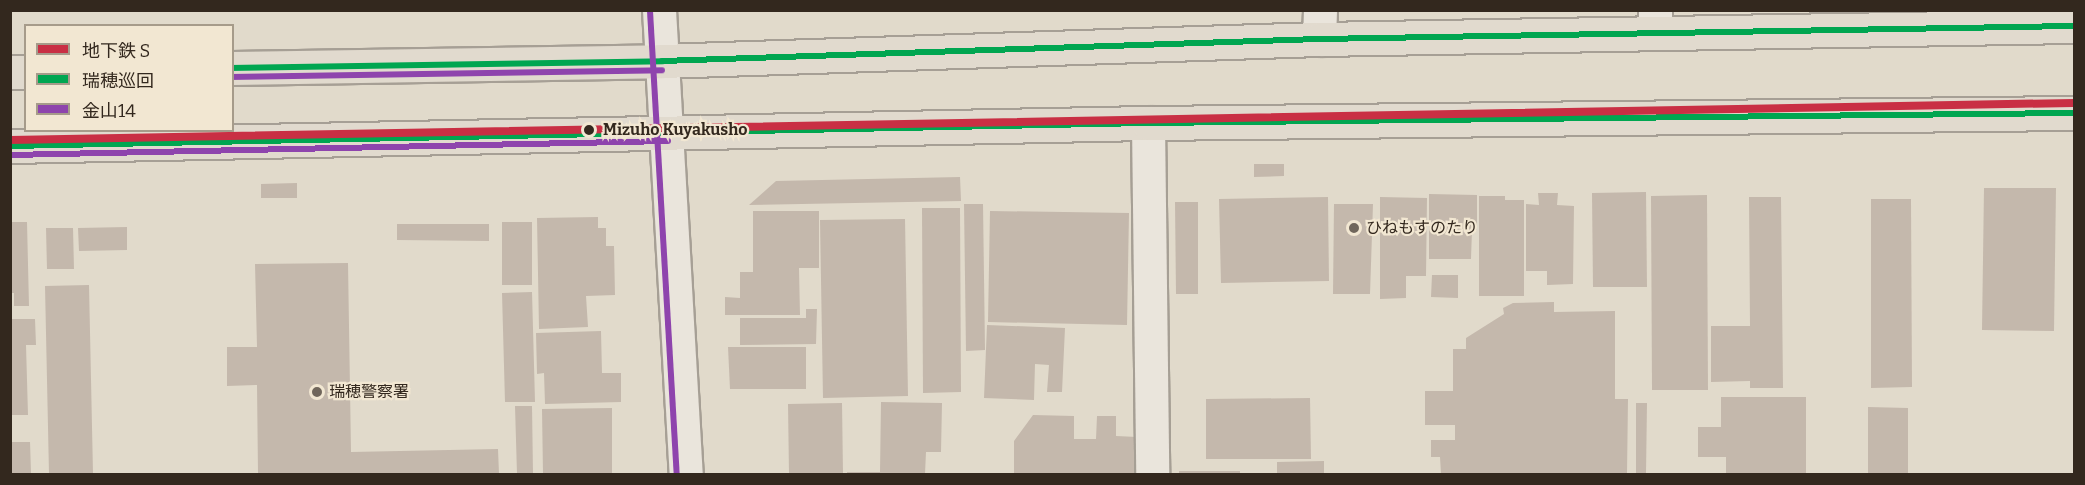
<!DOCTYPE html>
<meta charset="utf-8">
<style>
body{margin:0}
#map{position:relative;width:2085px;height:485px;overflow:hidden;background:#e1dacb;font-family:Bitter,"Noto Sans JP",serif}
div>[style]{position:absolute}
.building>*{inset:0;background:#c4b8ac}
.roads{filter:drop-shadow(2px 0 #a69f95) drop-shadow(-2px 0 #a69f95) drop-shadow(0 2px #a69f95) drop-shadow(0 -2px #a69f95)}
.street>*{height:33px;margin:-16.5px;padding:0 16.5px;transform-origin:16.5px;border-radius:16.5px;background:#eae5dc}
.secondary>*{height:33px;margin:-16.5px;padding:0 16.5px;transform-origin:16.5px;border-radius:16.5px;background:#eae5dc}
.primary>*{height:33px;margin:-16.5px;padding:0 16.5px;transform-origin:16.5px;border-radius:16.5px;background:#e1dace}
.bus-1>*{height:6px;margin:-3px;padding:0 3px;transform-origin:3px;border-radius:3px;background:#00a651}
.bus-2>*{height:6px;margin:-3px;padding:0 3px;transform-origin:3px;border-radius:3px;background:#8e44ad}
.metro-1>*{height:8px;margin:-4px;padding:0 4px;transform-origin:4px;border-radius:4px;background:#c92f44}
.dots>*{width:16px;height:16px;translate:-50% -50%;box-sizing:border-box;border:3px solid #f2e7d2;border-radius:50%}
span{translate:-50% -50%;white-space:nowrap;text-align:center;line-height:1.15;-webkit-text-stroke:4.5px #f2e7d2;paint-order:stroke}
.stop-label{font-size:16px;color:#33281e;font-weight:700}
.left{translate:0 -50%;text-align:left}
.poi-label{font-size:16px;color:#33281e}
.frame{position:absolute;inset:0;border:12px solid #33281e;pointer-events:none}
.legend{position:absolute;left:24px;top:24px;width:210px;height:108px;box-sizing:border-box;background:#f2e7d2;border:2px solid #a69b8a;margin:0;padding:8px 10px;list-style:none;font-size:18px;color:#33281e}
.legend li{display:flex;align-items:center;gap:12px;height:30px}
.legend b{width:30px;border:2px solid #a69b8a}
</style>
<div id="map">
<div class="building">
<i style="clip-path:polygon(1254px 164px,1284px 164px,1284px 176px,1254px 177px)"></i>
<i style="clip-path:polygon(960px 177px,961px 201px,749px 205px,776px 181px)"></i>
<i style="clip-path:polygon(297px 183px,297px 198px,261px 198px,261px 184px)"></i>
<i style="clip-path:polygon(1984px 188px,2056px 188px,2054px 331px,1982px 330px)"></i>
<i style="clip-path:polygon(1646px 192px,1647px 287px,1593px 287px,1592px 193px)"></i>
<i style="clip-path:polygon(1538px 193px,1558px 193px,1557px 205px,1574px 206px,1573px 284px,1547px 285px,1547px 271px,1526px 271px,1526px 204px,1539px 205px)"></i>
<i style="clip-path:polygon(1429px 194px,1477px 195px,1477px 230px,1472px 230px,1471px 259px,1429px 259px)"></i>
<i style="clip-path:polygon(1707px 195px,1708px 390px,1652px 390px,1651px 196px)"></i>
<i style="clip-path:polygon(1479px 196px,1505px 196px,1505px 200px,1524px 200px,1524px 296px,1479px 296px)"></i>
<i style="clip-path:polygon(1328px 197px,1329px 281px,1221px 283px,1219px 199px)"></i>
<i style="clip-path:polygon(1380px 197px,1427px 198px,1426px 276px,1406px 276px,1406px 298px,1380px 299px)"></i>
<i style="clip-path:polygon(1749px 197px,1781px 197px,1783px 388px,1750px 388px,1750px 381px,1711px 382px,1711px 326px,1750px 326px)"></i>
<i style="clip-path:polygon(1871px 199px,1911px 199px,1912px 387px,1871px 388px)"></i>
<i style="clip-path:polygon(1175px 202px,1198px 202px,1198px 294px,1176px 294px)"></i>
<i style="clip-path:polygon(964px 204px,983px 204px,985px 350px,966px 351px)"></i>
<i style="clip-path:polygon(1334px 204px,1373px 204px,1370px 294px,1333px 294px)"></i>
<i style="clip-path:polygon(922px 208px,960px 208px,961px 392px,923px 393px)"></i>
<i style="clip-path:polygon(753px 211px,819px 211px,819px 268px,799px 268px,800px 315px,725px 315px,725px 297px,740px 298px,740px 272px,753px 272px)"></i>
<i style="clip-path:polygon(990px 211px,1129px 213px,1127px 325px,988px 322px)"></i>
<i style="clip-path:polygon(598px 217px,598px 228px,606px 228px,606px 246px,614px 246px,615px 295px,586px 296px,588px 327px,539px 329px,537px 218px)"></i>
<i style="clip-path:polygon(905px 219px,908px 396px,823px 398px,820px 220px)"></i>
<i style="clip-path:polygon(10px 222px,27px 222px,29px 306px,14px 306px,14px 293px,10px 293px)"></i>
<i style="clip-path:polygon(502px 222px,532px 222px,532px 285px,502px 285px)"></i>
<i style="clip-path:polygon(397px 224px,489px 224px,489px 241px,397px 240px)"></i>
<i style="clip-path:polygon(127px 227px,127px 250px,79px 251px,78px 228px)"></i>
<i style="clip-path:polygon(46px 228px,73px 228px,74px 269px,47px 269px)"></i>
<i style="clip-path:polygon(348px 263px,351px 452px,498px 449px,499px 474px,258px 474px,257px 385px,227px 386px,227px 347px,257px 347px,255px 264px)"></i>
<i style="clip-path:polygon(1432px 275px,1458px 275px,1458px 298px,1431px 297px)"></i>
<i style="clip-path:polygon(89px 285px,93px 474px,49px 474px,45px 286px)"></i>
<i style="clip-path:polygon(532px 292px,535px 402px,505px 402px,502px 293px)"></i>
<i style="clip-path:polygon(1554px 302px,1554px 312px,1615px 311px,1615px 399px,1628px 399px,1627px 474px,1441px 474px,1440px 457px,1431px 457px,1431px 440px,1455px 440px,1455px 425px,1425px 425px,1425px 391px,1453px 391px,1453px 349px,1466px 349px,1466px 338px,1504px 314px,1503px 308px,1513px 303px)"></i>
<i style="clip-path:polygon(806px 309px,817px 309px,816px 344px,740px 345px,740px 318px,806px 318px)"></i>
<i style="clip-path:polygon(10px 319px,35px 319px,36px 345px,26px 345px,28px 415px,10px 415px)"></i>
<i style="clip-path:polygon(987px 325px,1065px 328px,1062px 392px,1047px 392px,1049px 365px,1035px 364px,1034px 400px,984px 398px)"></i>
<i style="clip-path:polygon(601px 331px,602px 373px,621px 373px,621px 402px,545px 404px,544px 373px,537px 374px,536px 333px)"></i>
<i style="clip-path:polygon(728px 347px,806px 347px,806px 389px,730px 389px)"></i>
<i style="clip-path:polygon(1721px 397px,1806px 397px,1806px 474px,1726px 474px,1726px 457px,1698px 457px,1698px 427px,1721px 427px)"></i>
<i style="clip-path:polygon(1310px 398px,1311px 459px,1206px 459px,1206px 399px)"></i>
<i style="clip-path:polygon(881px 402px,942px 403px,941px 452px,926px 452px,925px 474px,847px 474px,847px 472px,880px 472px)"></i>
<i style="clip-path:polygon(842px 403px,843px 474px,789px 474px,788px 404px)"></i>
<i style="clip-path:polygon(1636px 403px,1647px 403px,1646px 473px,1636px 473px)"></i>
<i style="clip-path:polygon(515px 406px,532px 406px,533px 474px,517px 474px)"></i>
<i style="clip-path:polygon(1868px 407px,1908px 408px,1908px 474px,1868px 474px)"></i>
<i style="clip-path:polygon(612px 408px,612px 474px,543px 474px,542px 409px)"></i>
<i style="clip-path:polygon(1033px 415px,1074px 416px,1074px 439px,1096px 439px,1097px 416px,1116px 416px,1116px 436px,1137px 437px,1137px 474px,1014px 474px,1014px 441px)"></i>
<i style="clip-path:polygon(10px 442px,30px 442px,31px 474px,10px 474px)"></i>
<i style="clip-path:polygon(1324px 461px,1324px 474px,1277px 474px,1277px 462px)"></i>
<i style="clip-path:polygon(1179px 471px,1240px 471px,1240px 474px,1179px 474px)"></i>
</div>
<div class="roads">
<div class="street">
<i style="left:1655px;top:33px;width:23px;rotate:-90deg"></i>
<i style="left:1319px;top:39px;width:29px;rotate:-88deg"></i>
<i style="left:1148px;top:123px;width:351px;rotate:89.3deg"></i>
</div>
<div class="secondary">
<i style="left:659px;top:10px;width:465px;rotate:86.7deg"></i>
</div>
<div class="primary">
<i style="left:232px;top:68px;width:430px;rotate:-0.9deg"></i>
<i style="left:662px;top:61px;width:657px;rotate:-1.92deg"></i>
<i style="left:1319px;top:39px;width:755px;rotate:-0.99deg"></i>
<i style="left:10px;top:72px;width:16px"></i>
<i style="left:10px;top:146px;width:1138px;rotate:-1.16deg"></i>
<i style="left:1148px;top:123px;width:926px;rotate:-0.62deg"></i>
</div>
</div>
<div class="bus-1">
<i style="left:232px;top:68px;width:430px;rotate:-0.9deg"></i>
<i style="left:662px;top:61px;width:657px;rotate:-1.92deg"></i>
<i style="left:1319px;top:39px;width:755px;rotate:-0.99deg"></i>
<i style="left:10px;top:146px;width:1138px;rotate:-1.16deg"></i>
<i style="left:1148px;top:123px;width:926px;rotate:-0.62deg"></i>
</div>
<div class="bus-2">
<i style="left:650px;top:11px;width:464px;rotate:86.7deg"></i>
<i style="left:232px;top:77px;width:430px;rotate:-0.9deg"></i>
<i style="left:10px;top:155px;width:658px;rotate:-1.22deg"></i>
</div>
<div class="metro-1">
<i style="left:10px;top:140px;width:2064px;rotate:-1.03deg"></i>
</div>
<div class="dots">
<i style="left:589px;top:130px;background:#33281e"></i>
<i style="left:1354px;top:228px;background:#70665b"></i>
<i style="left:317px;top:392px;background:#70665b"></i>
</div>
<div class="stop-label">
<span class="left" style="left:603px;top:130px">Mizuho Kuyakusho</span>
</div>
<div class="poi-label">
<span class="left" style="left:1366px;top:228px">ひねもすのたり</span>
<span class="left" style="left:329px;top:392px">瑞穂警察署</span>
</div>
<div class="frame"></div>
<ul class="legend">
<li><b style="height:8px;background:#c92f44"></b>地下鉄 S</li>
<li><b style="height:8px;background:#00a651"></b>瑞穂巡回</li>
<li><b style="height:8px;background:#8e44ad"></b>金山14</li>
</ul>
</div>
